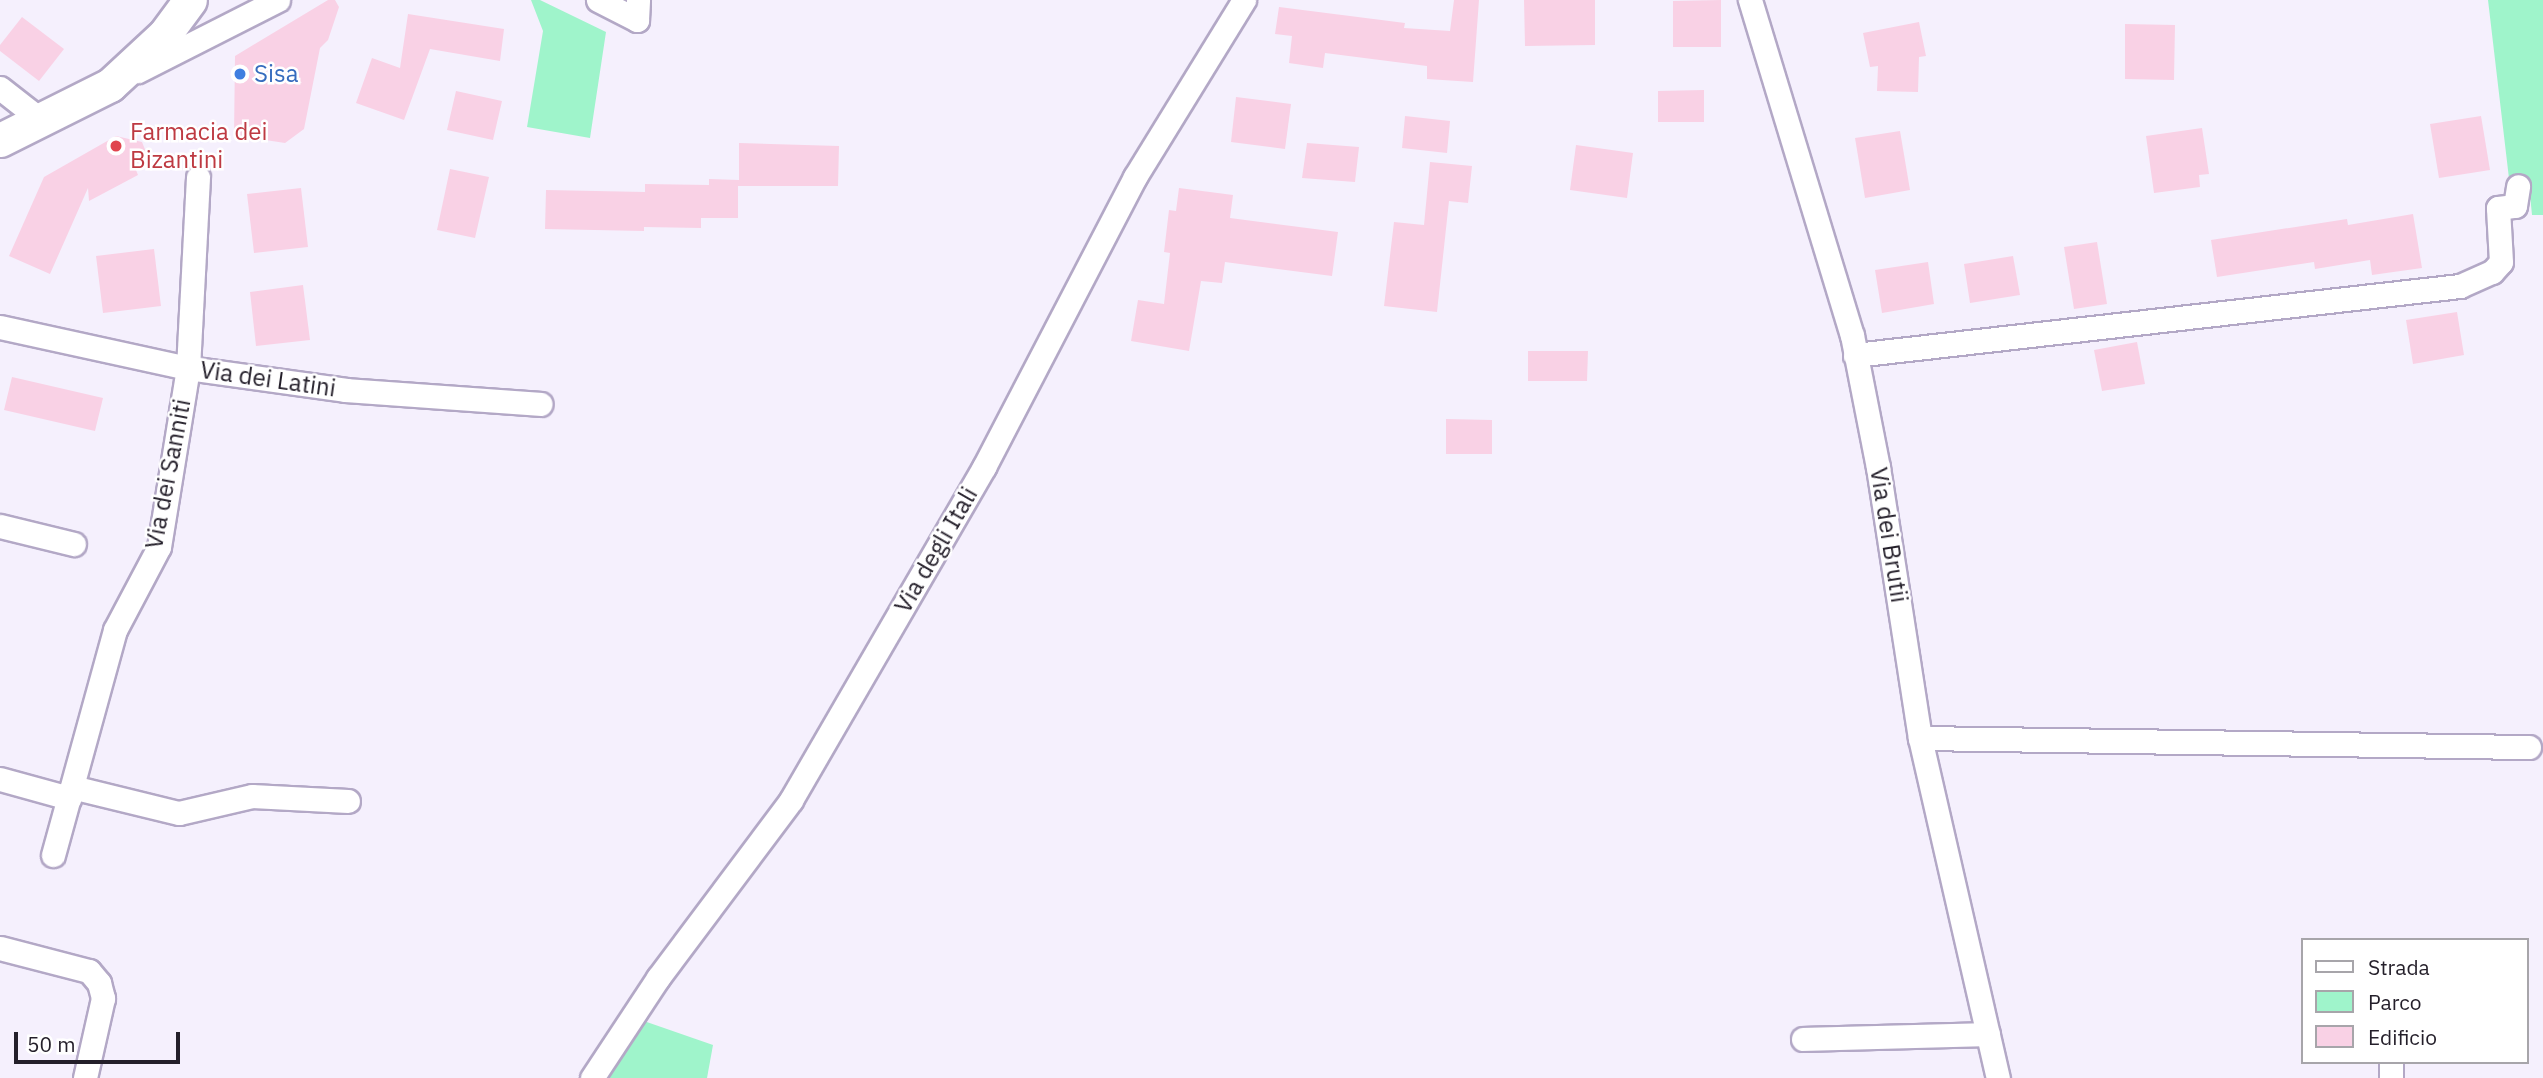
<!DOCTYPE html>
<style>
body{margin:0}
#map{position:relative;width:2543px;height:1078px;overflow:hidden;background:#f5f0fd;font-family:"IBM Plex Sans",sans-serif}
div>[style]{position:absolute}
.green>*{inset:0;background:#9ff4cb}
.building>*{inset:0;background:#f9d1e5}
.roads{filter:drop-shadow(2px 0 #b3a8c6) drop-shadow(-2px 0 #b3a8c6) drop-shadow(0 2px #b3a8c6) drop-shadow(0 -2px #b3a8c6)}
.street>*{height:23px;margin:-11.5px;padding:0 11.5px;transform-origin:11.5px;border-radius:11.5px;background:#fff}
.secondary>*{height:33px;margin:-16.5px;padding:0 16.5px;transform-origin:16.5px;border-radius:16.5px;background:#fff}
.dots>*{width:19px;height:19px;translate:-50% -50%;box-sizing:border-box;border:4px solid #fff;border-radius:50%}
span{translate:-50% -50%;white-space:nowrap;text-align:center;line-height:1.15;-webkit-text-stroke:5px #fff;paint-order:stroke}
.shop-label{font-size:24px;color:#366cbe}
.left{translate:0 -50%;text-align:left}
.health-label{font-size:24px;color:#be3a42}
.street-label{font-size:24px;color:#241f2a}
.legend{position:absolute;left:2301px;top:938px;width:228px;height:126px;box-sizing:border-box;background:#fff;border:2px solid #a7a5aa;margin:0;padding:9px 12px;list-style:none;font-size:21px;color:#241f2a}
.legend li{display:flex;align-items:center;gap:14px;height:35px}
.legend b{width:35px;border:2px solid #a7a5aa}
.scale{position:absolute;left:14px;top:1032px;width:166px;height:32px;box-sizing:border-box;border:4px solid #241f2a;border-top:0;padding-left:9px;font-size:21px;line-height:24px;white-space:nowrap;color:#241f2a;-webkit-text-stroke:5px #fff;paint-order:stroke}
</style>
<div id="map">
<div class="green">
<i style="clip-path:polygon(531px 0,540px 0,606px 32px,590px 138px,527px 127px,543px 31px)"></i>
<i style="clip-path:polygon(2488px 0,2543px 0,2543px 215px,2532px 215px,2529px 185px,2510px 187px)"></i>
<i style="clip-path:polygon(641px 1020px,713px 1045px,707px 1078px,606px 1078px)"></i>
</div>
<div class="building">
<i style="clip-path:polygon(328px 0,335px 0,339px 7px,328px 40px,320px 48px,304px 129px,285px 143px,234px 135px,235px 56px)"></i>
<i style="clip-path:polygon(1454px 0,1479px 0,1473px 82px,1427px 79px,1427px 66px,1325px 53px,1323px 68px,1289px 63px,1292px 36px,1275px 34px,1279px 7px,1405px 23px,1404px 28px,1450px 31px)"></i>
<i style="clip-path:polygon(1524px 0,1595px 0,1595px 45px,1525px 46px)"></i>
<i style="clip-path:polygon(1721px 0,1721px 47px,1673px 47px,1673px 1px)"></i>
<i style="clip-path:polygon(408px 14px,504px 29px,500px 61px,430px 49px,404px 120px,356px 103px,372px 58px,400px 68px)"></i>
<i style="clip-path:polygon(22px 17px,64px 49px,39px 81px,0 51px,0 45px)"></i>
<i style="clip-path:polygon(1919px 22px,1926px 56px,1919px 57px,1918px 92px,1877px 91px,1878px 66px,1870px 67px,1863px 33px)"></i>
<i style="clip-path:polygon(2125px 24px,2175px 25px,2174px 80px,2125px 79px)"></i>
<i style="clip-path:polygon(1704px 90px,1704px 122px,1658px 122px,1658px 91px)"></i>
<i style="clip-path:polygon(456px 91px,502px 101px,493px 140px,447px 130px)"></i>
<i style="clip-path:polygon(1236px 97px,1291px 104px,1285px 149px,1231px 142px)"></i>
<i style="clip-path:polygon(1405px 116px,1450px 121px,1447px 153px,1402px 148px)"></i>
<i style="clip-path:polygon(2481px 116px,2490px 170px,2439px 178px,2430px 124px)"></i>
<i style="clip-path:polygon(2202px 128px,2209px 174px,2199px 175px,2200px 187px,2154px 193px,2146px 136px)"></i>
<i style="clip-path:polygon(1900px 131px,1910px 190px,1865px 198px,1855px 138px)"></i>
<i style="clip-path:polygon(116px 136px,142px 142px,148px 157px,134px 165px,138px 175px,89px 201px,88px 188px,50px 274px,9px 256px,44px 177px)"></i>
<i style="clip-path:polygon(739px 143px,839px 146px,838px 186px,738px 186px,738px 218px,701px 218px,701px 228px,644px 227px,644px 231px,545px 229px,546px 190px,645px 192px,645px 184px,709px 185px,709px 179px,739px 180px)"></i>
<i style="clip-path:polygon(1307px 143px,1359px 147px,1355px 182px,1302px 178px)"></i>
<i style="clip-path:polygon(1576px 145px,1633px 153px,1627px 198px,1570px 190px)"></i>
<i style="clip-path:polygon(1430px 162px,1472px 166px,1468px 203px,1449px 201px,1437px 312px,1384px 306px,1394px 222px,1424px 225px)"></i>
<i style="clip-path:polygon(450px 169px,489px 177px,475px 238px,437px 230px)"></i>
<i style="clip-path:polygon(301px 188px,308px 247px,254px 253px,247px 194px)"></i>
<i style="clip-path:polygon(1179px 188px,1233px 195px,1230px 218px,1338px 232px,1332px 276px,1225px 262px,1222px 283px,1201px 281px,1189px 351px,1131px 341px,1138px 300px,1164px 304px,1170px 253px,1164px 252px,1169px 210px,1176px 211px)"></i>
<i style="clip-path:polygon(2413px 214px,2422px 268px,2372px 275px,2370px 260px,2315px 269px,2314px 262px,2217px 277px,2211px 240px,2347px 219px,2348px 225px)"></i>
<i style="clip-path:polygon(2097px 242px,2107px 304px,2074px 309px,2064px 247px)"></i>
<i style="clip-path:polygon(154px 249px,161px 306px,103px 313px,96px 256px)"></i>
<i style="clip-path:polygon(2013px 256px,2020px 295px,1970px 303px,1964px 264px)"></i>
<i style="clip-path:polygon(1928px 262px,1934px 304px,1882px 313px,1875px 270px)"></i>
<i style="clip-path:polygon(303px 285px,310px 340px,256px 346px,250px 292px)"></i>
<i style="clip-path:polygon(2457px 312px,2464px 355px,2413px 364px,2406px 320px)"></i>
<i style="clip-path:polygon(2137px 342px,2145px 384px,2102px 391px,2094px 350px)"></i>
<i style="clip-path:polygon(1528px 351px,1588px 351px,1587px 381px,1528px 381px)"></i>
<i style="clip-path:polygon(12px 377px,103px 398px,95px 431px,4px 410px)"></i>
<i style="clip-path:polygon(1446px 419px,1492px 420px,1492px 454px,1446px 454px)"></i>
</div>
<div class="roads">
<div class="street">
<i style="left:598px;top:0;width:44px;rotate:27.1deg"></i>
<i style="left:637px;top:20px;width:20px;rotate:-87deg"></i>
<i style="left:1750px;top:0;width:350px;rotate:73.1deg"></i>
<i style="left:1852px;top:335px;width:135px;rotate:78.9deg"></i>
<i style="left:1878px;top:467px;width:274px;rotate:81.2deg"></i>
<i style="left:1920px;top:738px;width:349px;rotate:77.1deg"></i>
<i style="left:138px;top:71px;width:157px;rotate:-26.9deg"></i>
<i style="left:0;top:88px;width:52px;rotate:38deg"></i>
<i style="left:0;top:327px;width:192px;rotate:12.3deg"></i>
<i style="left:188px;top:368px;width:160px;rotate:7.9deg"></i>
<i style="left:346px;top:390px;width:195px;rotate:4.1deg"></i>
<i style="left:1855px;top:355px;width:609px;rotate:-6.51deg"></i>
<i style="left:2460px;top:286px;width:35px;rotate:-24deg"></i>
<i style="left:2492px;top:272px;width:13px;rotate:-48deg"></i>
<i style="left:2501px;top:262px;width:54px;rotate:-93.2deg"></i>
<i style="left:2498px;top:208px;width:17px;rotate:-7deg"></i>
<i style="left:2515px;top:206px;width:20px;rotate:-81deg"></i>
<i style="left:0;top:526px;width:76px;rotate:13.7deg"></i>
<i style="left:1920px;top:738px;width:609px;rotate:0.85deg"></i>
<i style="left:0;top:779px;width:72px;rotate:15.4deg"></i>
<i style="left:72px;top:787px;width:110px;rotate:13.7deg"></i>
<i style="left:179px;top:813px;width:75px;rotate:-13.1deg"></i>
<i style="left:252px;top:796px;width:96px;rotate:3deg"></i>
<i style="left:53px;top:855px;width:233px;rotate:-74.6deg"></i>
<i style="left:115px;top:630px;width:94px;rotate:-62.1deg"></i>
<i style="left:159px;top:547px;width:181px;rotate:-80.8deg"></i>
<i style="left:188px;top:368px;width:191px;rotate:-87deg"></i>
<i style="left:0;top:948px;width:92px;rotate:14.5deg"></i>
<i style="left:89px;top:971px;width:16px;rotate:50deg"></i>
<i style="left:99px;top:983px;width:16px;rotate:75deg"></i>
<i style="left:103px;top:998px;width:82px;rotate:102.7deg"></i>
<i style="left:1803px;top:1039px;width:185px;rotate:-1.5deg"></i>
<i style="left:2391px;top:1062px;width:16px;rotate:90deg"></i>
<i style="left:592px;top:1078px;width:120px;rotate:-56.6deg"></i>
<i style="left:658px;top:978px;width:222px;rotate:-53.2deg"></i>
<i style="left:791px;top:800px;width:385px;rotate:-59.9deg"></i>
<i style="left:984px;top:467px;width:327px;rotate:-62.5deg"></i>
<i style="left:1135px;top:177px;width:208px;rotate:-58.4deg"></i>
</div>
<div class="secondary">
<i style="left:0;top:140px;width:123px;rotate:-26.6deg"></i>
<i style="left:110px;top:85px;width:75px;rotate:-42.8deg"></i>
<i style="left:165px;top:34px;width:42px;rotate:-53.7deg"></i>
</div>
</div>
<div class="dots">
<i style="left:240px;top:74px;background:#3f7fe0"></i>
<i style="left:116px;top:146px;background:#e0444e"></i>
</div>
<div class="shop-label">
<span class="left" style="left:254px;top:74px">Sisa</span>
</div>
<div class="health-label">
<span class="left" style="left:130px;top:146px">Farmacia dei<br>Bizantini</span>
</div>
<div class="street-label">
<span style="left:268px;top:379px;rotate:8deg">Via dei Latini</span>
<span style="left:168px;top:474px;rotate:-79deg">Via dei Sanniti</span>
<span style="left:1889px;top:535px;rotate:81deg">Via dei Brutii</span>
<span style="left:936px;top:550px;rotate:-60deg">Via degli Itali</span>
</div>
<ul class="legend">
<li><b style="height:9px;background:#fff"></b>Strada</li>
<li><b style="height:19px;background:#9ff4cb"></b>Parco</li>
<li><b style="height:19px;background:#f9d1e5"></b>Edificio</li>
</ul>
<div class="scale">50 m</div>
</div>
